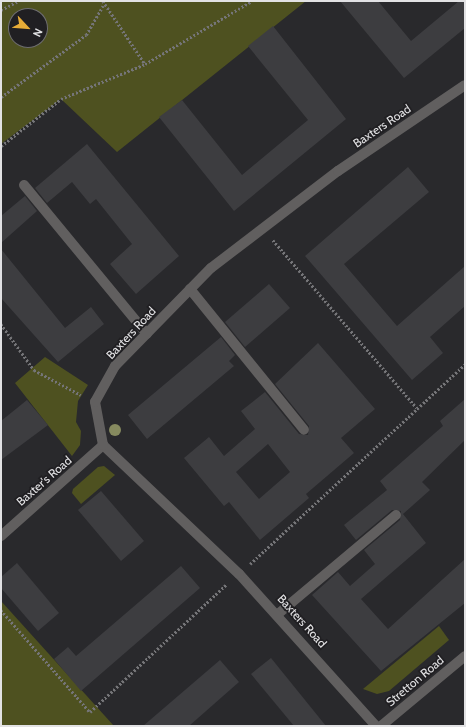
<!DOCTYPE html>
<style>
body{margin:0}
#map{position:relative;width:466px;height:727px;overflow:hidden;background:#29292c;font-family:Cabin,sans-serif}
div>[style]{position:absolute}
.green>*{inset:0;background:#4e5120}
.building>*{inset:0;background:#3d3d40}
.path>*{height:2.5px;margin-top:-1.25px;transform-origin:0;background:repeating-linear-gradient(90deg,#757578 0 2px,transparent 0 4px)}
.minor>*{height:10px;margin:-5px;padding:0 5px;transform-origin:5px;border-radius:5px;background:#615f5f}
.trees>*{width:12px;height:12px;margin:-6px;border-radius:50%;background:#868a5f}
span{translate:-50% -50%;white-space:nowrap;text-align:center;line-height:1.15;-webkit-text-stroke:3.5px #201f22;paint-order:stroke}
.street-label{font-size:12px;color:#e2e2e4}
.frame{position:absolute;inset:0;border:2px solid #e2e2e4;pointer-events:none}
.north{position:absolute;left:8px;top:8px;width:40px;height:40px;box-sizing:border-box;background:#201f22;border:1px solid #6e6d70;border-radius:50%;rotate:116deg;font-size:11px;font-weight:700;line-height:16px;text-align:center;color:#e2e2e4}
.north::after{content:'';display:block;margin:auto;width:14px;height:18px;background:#e7ac37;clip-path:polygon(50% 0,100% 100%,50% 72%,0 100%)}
</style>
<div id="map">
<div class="green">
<i style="clip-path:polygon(evenodd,1px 1px,306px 1px,117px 152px,61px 99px,1px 144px,1px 1px,16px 16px,40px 16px,40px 40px,16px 40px,16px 16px)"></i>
<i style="clip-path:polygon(45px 357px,88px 385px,78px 401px,76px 422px,81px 431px,80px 445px,72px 456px,15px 383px)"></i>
<i style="clip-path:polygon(104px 466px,115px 475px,81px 504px,72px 493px,73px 489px,98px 467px)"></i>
<i style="clip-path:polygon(1px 601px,114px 726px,1px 726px)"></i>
<i style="clip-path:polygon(439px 626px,449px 640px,389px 691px,377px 694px,363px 689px)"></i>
</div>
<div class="building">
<i style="clip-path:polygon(340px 1px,378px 1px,411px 41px,459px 1px,465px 1px,465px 28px,404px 78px)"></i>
<i style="clip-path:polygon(273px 26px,346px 119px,234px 211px,159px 117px,182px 100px,242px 175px,308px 120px,248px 46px)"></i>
<i style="clip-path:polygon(87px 144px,179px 256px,136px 294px,110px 264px,132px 244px,96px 199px,90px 204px,72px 182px,47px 203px,35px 188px)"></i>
<i style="clip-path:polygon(408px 167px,429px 192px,344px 264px,397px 326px,465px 266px,465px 306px,430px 337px,443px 353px,412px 380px,305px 256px)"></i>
<i style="clip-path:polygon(25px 196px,37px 211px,1px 243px,1px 216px)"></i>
<i style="clip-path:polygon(1px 249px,65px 328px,91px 307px,104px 324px,58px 362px,1px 298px)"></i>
<i style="clip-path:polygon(269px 284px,290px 308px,245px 347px,225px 322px)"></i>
<i style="clip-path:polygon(221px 337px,235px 355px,229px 361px,234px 366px,147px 439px,128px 415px)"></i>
<i style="clip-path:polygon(evenodd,318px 343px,375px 409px,341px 438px,354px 453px,306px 494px,309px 498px,260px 540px,229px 502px,224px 506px,184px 458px,209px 437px,224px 456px,255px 429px,241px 411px,265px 392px,299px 434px,308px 435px,309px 426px,275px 384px,318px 343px,268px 444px,290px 472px,259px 499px,236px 472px,268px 444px)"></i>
<i style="clip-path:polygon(465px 399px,465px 440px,422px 482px,430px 490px,403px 514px,426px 543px,361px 599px,388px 629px,465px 559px,465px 603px,381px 671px,312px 595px,338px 572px,350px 586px,375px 564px,364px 550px,400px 520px,401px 511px,392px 510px,356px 540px,344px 525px,387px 490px,380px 481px,443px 426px,440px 421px)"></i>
<i style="clip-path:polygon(27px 400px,48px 425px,1px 460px,1px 421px)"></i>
<i style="clip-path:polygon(101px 491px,144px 541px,121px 561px,78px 510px)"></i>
<i style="clip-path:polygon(17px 563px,59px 613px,38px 631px,1px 588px,1px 577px)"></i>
<i style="clip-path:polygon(181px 566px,200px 588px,81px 691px,54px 659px,68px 647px,76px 656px)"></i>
<i style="clip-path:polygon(271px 658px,326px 726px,294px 726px,251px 674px)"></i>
<i style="clip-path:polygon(220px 660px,239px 682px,189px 726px,143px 726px)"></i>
</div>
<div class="path">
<i style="left:103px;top:1px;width:76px;rotate:56.3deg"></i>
<i style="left:1px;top:10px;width:19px;rotate:-28deg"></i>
<i style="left:1px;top:97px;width:105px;rotate:-36.1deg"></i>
<i style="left:86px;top:35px;width:34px;rotate:-60deg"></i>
<i style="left:1px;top:146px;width:76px;rotate:-38.1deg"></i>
<i style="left:61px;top:99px;width:91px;rotate:-22.6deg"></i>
<i style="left:145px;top:64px;width:124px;rotate:-30.5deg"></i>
<i style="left:273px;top:240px;width:221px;rotate:49.4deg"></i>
<i style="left:1px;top:324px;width:57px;rotate:54.3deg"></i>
<i style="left:34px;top:370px;width:53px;rotate:28deg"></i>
<i style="left:250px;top:564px;width:294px;rotate:-42.9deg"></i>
<i style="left:1px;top:610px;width:135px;rotate:48.9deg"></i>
<i style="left:90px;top:712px;width:187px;rotate:-43.1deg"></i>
</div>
<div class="minor">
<i style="left:24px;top:185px;width:193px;rotate:50.5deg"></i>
<i style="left:190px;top:289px;width:181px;rotate:51deg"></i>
<i style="left:1px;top:536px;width:137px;rotate:-41.7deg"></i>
<i style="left:278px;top:614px;width:154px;rotate:-40deg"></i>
<i style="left:376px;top:726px;width:205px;rotate:-132deg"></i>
<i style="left:239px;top:574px;width:187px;rotate:-136.5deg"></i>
<i style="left:103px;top:445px;width:44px;rotate:-100.5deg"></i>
<i style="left:95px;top:402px;width:41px;rotate:-60.9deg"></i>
<i style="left:115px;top:366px;width:137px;rotate:-45.6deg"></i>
<i style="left:211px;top:268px;width:160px;rotate:-37.4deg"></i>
<i style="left:338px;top:171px;width:153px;rotate:-34.1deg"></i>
<i style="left:381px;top:726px;width:109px;rotate:-39.8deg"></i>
</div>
<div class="trees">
<i style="left:115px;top:430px"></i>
</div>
<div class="street-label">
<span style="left:382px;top:126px;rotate:-34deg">Baxters Road</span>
<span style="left:131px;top:333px;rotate:-47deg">Baxters Road</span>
<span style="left:44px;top:481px;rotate:-41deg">Baxter's Road</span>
<span style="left:302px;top:621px;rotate:48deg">Baxters Road</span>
<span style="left:415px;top:681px;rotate:-40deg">Stretton Road</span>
</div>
<div class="frame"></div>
<div class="north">N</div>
</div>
